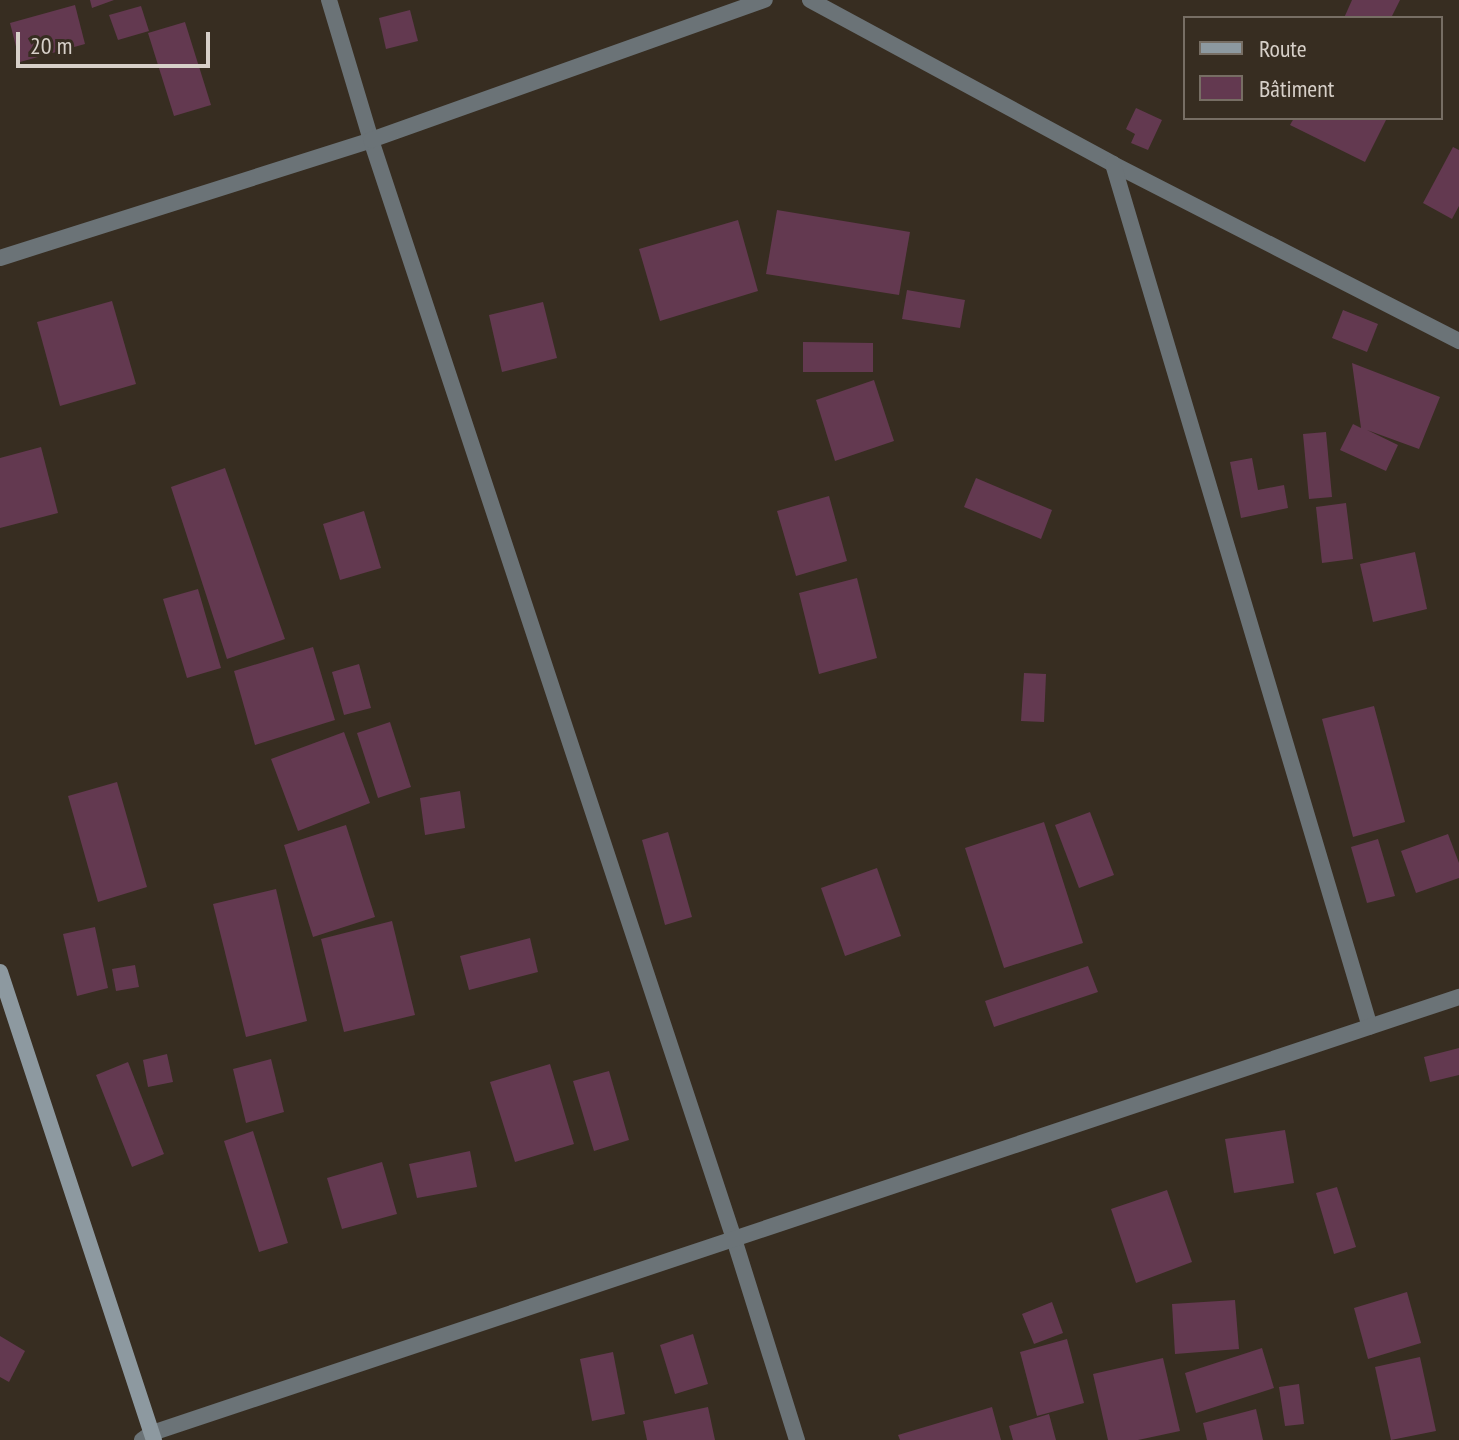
<!DOCTYPE html>
<meta charset="utf-8">
<style>
body{margin:0}
#map{position:relative;width:1459px;height:1440px;overflow:hidden;background:#372d21;font-family:"PT Sans Narrow",sans-serif}
div>[style]{position:absolute}
.building>*{inset:0;background:#633950}
.street>*{height:16px;margin:-8px;padding:0 8px;transform-origin:8px;border-radius:8px;background:#6b7377}
.secondary>*{height:16px;margin:-8px;padding:0 8px;transform-origin:8px;border-radius:8px;background:#8d99a0}
span{translate:-50% -50%;white-space:nowrap;text-align:center;line-height:1.15;-webkit-text-stroke:6px #372d21;paint-order:stroke}
.legend{position:absolute;left:1183px;top:16px;width:260px;height:104px;box-sizing:border-box;background:#372d21;border:2px solid #776e64;margin:0;padding:10px 14px;list-style:none;font-size:24px;color:#d7d0c9}
.legend li{display:flex;align-items:center;gap:16px;height:40px}
.legend b{width:40px;border:2px solid #776e64}
.scale{position:absolute;left:16px;top:32px;width:194px;height:36px;box-sizing:border-box;border:4px solid #d7d0c9;border-top:0;padding-left:10px;font-size:24px;line-height:28px;white-space:nowrap;color:#d7d0c9;-webkit-text-stroke:6px #372d21;paint-order:stroke}
</style>
<div id="map">
<div class="building">
<i style="clip-path:polygon(90px 0,114px 0,92px 8px)"></i>
<i style="clip-path:polygon(1352px 0,1400px 0,1391px 18px,1344px 18px)"></i>
<i style="clip-path:polygon(75px 5px,85px 44px,20px 62px,10px 23px)"></i>
<i style="clip-path:polygon(141px 6px,149px 31px,118px 40px,109px 15px)"></i>
<i style="clip-path:polygon(410px 10px,418px 41px,386px 49px,379px 18px)"></i>
<i style="clip-path:polygon(185px 22px,211px 105px,174px 116px,148px 33px)"></i>
<i style="clip-path:polygon(1136px 108px,1162px 120px,1148px 150px,1131px 143px,1135px 134px,1126px 129px)"></i>
<i style="clip-path:polygon(1294px 118px,1387px 118px,1365px 162px,1290px 125px)"></i>
<i style="clip-path:polygon(1453px 147px,1459px 150px,1459px 206px,1452px 219px,1423px 203px)"></i>
<i style="clip-path:polygon(777px 210px,910px 232px,899px 295px,766px 274px)"></i>
<i style="clip-path:polygon(738px 220px,758px 291px,660px 321px,639px 249px)"></i>
<i style="clip-path:polygon(907px 290px,965px 300px,960px 328px,902px 319px)"></i>
<i style="clip-path:polygon(112px 301px,136px 384px,60px 406px,37px 322px)"></i>
<i style="clip-path:polygon(543px 302px,557px 358px,502px 372px,489px 315px)"></i>
<i style="clip-path:polygon(1343px 310px,1378px 324px,1367px 352px,1332px 338px)"></i>
<i style="clip-path:polygon(803px 342px,873px 343px,873px 372px,803px 372px)"></i>
<i style="clip-path:polygon(1352px 363px,1440px 397px,1419px 449px,1367px 430px,1398px 445px,1386px 471px,1340px 450px,1353px 424px,1361px 428px)"></i>
<i style="clip-path:polygon(874px 380px,894px 441px,835px 461px,816px 400px)"></i>
<i style="clip-path:polygon(1326px 432px,1332px 497px,1309px 499px,1303px 434px)"></i>
<i style="clip-path:polygon(41px 447px,58px 513px,0 528px,0 458px)"></i>
<i style="clip-path:polygon(1252px 458px,1258px 490px,1284px 485px,1288px 508px,1241px 518px,1230px 462px)"></i>
<i style="clip-path:polygon(225px 468px,285px 639px,227px 659px,171px 487px)"></i>
<i style="clip-path:polygon(976px 478px,1052px 510px,1041px 539px,964px 507px)"></i>
<i style="clip-path:polygon(829px 496px,847px 561px,796px 576px,777px 511px)"></i>
<i style="clip-path:polygon(1346px 503px,1353px 559px,1322px 563px,1316px 507px)"></i>
<i style="clip-path:polygon(364px 511px,381px 568px,340px 580px,323px 524px)"></i>
<i style="clip-path:polygon(1415px 552px,1427px 609px,1373px 622px,1360px 564px)"></i>
<i style="clip-path:polygon(857px 578px,877px 658px,819px 674px,799px 593px)"></i>
<i style="clip-path:polygon(198px 589px,221px 668px,187px 678px,163px 599px)"></i>
<i style="clip-path:polygon(313px 647px,335px 720px,255px 745px,234px 671px)"></i>
<i style="clip-path:polygon(359px 664px,371px 708px,344px 715px,332px 672px)"></i>
<i style="clip-path:polygon(1024px 673px,1046px 674px,1044px 722px,1021px 721px)"></i>
<i style="clip-path:polygon(1374px 706px,1405px 822px,1353px 837px,1322px 719px)"></i>
<i style="clip-path:polygon(390px 722px,411px 787px,378px 798px,357px 733px)"></i>
<i style="clip-path:polygon(344px 732px,370px 803px,298px 831px,271px 759px)"></i>
<i style="clip-path:polygon(117px 782px,147px 887px,98px 902px,68px 796px)"></i>
<i style="clip-path:polygon(460px 791px,465px 828px,425px 835px,420px 798px)"></i>
<i style="clip-path:polygon(1090px 812px,1114px 875px,1079px 888px,1055px 825px)"></i>
<i style="clip-path:polygon(1044px 822px,1083px 943px,1004px 968px,965px 848px)"></i>
<i style="clip-path:polygon(346px 825px,375px 917px,313px 937px,284px 845px)"></i>
<i style="clip-path:polygon(668px 832px,692px 917px,665px 925px,642px 840px)"></i>
<i style="clip-path:polygon(1448px 834px,1459px 863px,1459px 878px,1416px 893px,1401px 851px)"></i>
<i style="clip-path:polygon(1378px 839px,1395px 896px,1367px 903px,1351px 847px)"></i>
<i style="clip-path:polygon(877px 868px,901px 936px,845px 956px,821px 888px)"></i>
<i style="clip-path:polygon(276px 889px,307px 1021px,246px 1037px,213px 904px)"></i>
<i style="clip-path:polygon(392px 921px,415px 1015px,344px 1032px,321px 939px)"></i>
<i style="clip-path:polygon(95px 927px,108px 988px,77px 996px,63px 934px)"></i>
<i style="clip-path:polygon(530px 938px,538px 972px,469px 990px,460px 956px)"></i>
<i style="clip-path:polygon(135px 965px,139px 987px,116px 991px,112px 969px)"></i>
<i style="clip-path:polygon(1088px 966px,1098px 992px,994px 1027px,985px 1001px)"></i>
<i style="clip-path:polygon(1459px 1048px,1459px 1075px,1430px 1082px,1424px 1057px)"></i>
<i style="clip-path:polygon(167px 1054px,173px 1082px,148px 1087px,143px 1060px)"></i>
<i style="clip-path:polygon(271px 1059px,284px 1112px,246px 1123px,233px 1069px)"></i>
<i style="clip-path:polygon(128px 1062px,164px 1154px,132px 1167px,96px 1075px)"></i>
<i style="clip-path:polygon(550px 1064px,574px 1144px,515px 1162px,490px 1082px)"></i>
<i style="clip-path:polygon(609px 1071px,629px 1140px,594px 1151px,573px 1081px)"></i>
<i style="clip-path:polygon(1285px 1130px,1294px 1183px,1234px 1193px,1225px 1139px)"></i>
<i style="clip-path:polygon(253px 1131px,288px 1243px,259px 1252px,224px 1141px)"></i>
<i style="clip-path:polygon(470px 1151px,477px 1187px,417px 1198px,409px 1164px)"></i>
<i style="clip-path:polygon(382px 1162px,397px 1214px,342px 1229px,327px 1178px)"></i>
<i style="clip-path:polygon(1337px 1187px,1356px 1247px,1334px 1254px,1316px 1193px)"></i>
<i style="clip-path:polygon(1167px 1190px,1192px 1262px,1136px 1283px,1111px 1209px)"></i>
<i style="clip-path:polygon(1407px 1292px,1421px 1343px,1368px 1359px,1354px 1308px)"></i>
<i style="clip-path:polygon(1235px 1300px,1239px 1349px,1175px 1354px,1172px 1304px)"></i>
<i style="clip-path:polygon(1052px 1302px,1063px 1333px,1034px 1344px,1022px 1314px)"></i>
<i style="clip-path:polygon(693px 1334px,708px 1384px,675px 1394px,660px 1345px)"></i>
<i style="clip-path:polygon(0 1336px,25px 1351px,9px 1382px,0 1377px)"></i>
<i style="clip-path:polygon(1067px 1339px,1084px 1403px,1037px 1416px,1020px 1352px)"></i>
<i style="clip-path:polygon(1262px 1348px,1274px 1388px,1196px 1413px,1185px 1373px)"></i>
<i style="clip-path:polygon(613px 1352px,625px 1414px,592px 1421px,580px 1359px)"></i>
<i style="clip-path:polygon(1420px 1357px,1436px 1431px,1391px 1440px,1375px 1367px)"></i>
<i style="clip-path:polygon(1163px 1358px,1180px 1431px,1138px 1440px,1108px 1440px,1093px 1374px)"></i>
<i style="clip-path:polygon(1299px 1384px,1304px 1424px,1285px 1426px,1279px 1387px)"></i>
<i style="clip-path:polygon(708px 1407px,715px 1440px,647px 1440px,643px 1421px)"></i>
<i style="clip-path:polygon(992px 1407px,1001px 1440px,900px 1440px,898px 1435px)"></i>
<i style="clip-path:polygon(1256px 1409px,1263px 1440px,1207px 1440px,1203px 1423px)"></i>
<i style="clip-path:polygon(1049px 1414px,1056px 1440px,1013px 1440px,1009px 1426px)"></i>
</div>
<div class="street">
<i style="left:329px;top:0;width:146px;rotate:73.3deg"></i>
<i style="left:371px;top:140px;width:1157px;rotate:71.72deg"></i>
<i style="left:734px;top:1239px;width:211px;rotate:72.6deg"></i>
<i style="left:810px;top:0;width:345px;rotate:28.4deg"></i>
<i style="left:1113px;top:164px;width:389px;rotate:27.1deg"></i>
<i style="left:1113px;top:164px;width:900px;rotate:73.42deg"></i>
<i style="left:0;top:258px;width:389px;rotate:-17.6deg"></i>
<i style="left:371px;top:140px;width:418px;rotate:-19.6deg"></i>
<i style="left:142px;top:1440px;width:12px;rotate:-35deg"></i>
<i style="left:152px;top:1433px;width:1378px;rotate:-18.45deg"></i>
</div>
<div class="secondary">
<i style="left:0;top:972px;width:493px;rotate:71.8deg"></i>
</div>
<ul class="legend">
<li><b style="height:10px;background:#8d99a0"></b>Route</li>
<li><b style="height:22px;background:#633950"></b>Bâtiment</li>
</ul>
<div class="scale">20 m</div>
</div>
